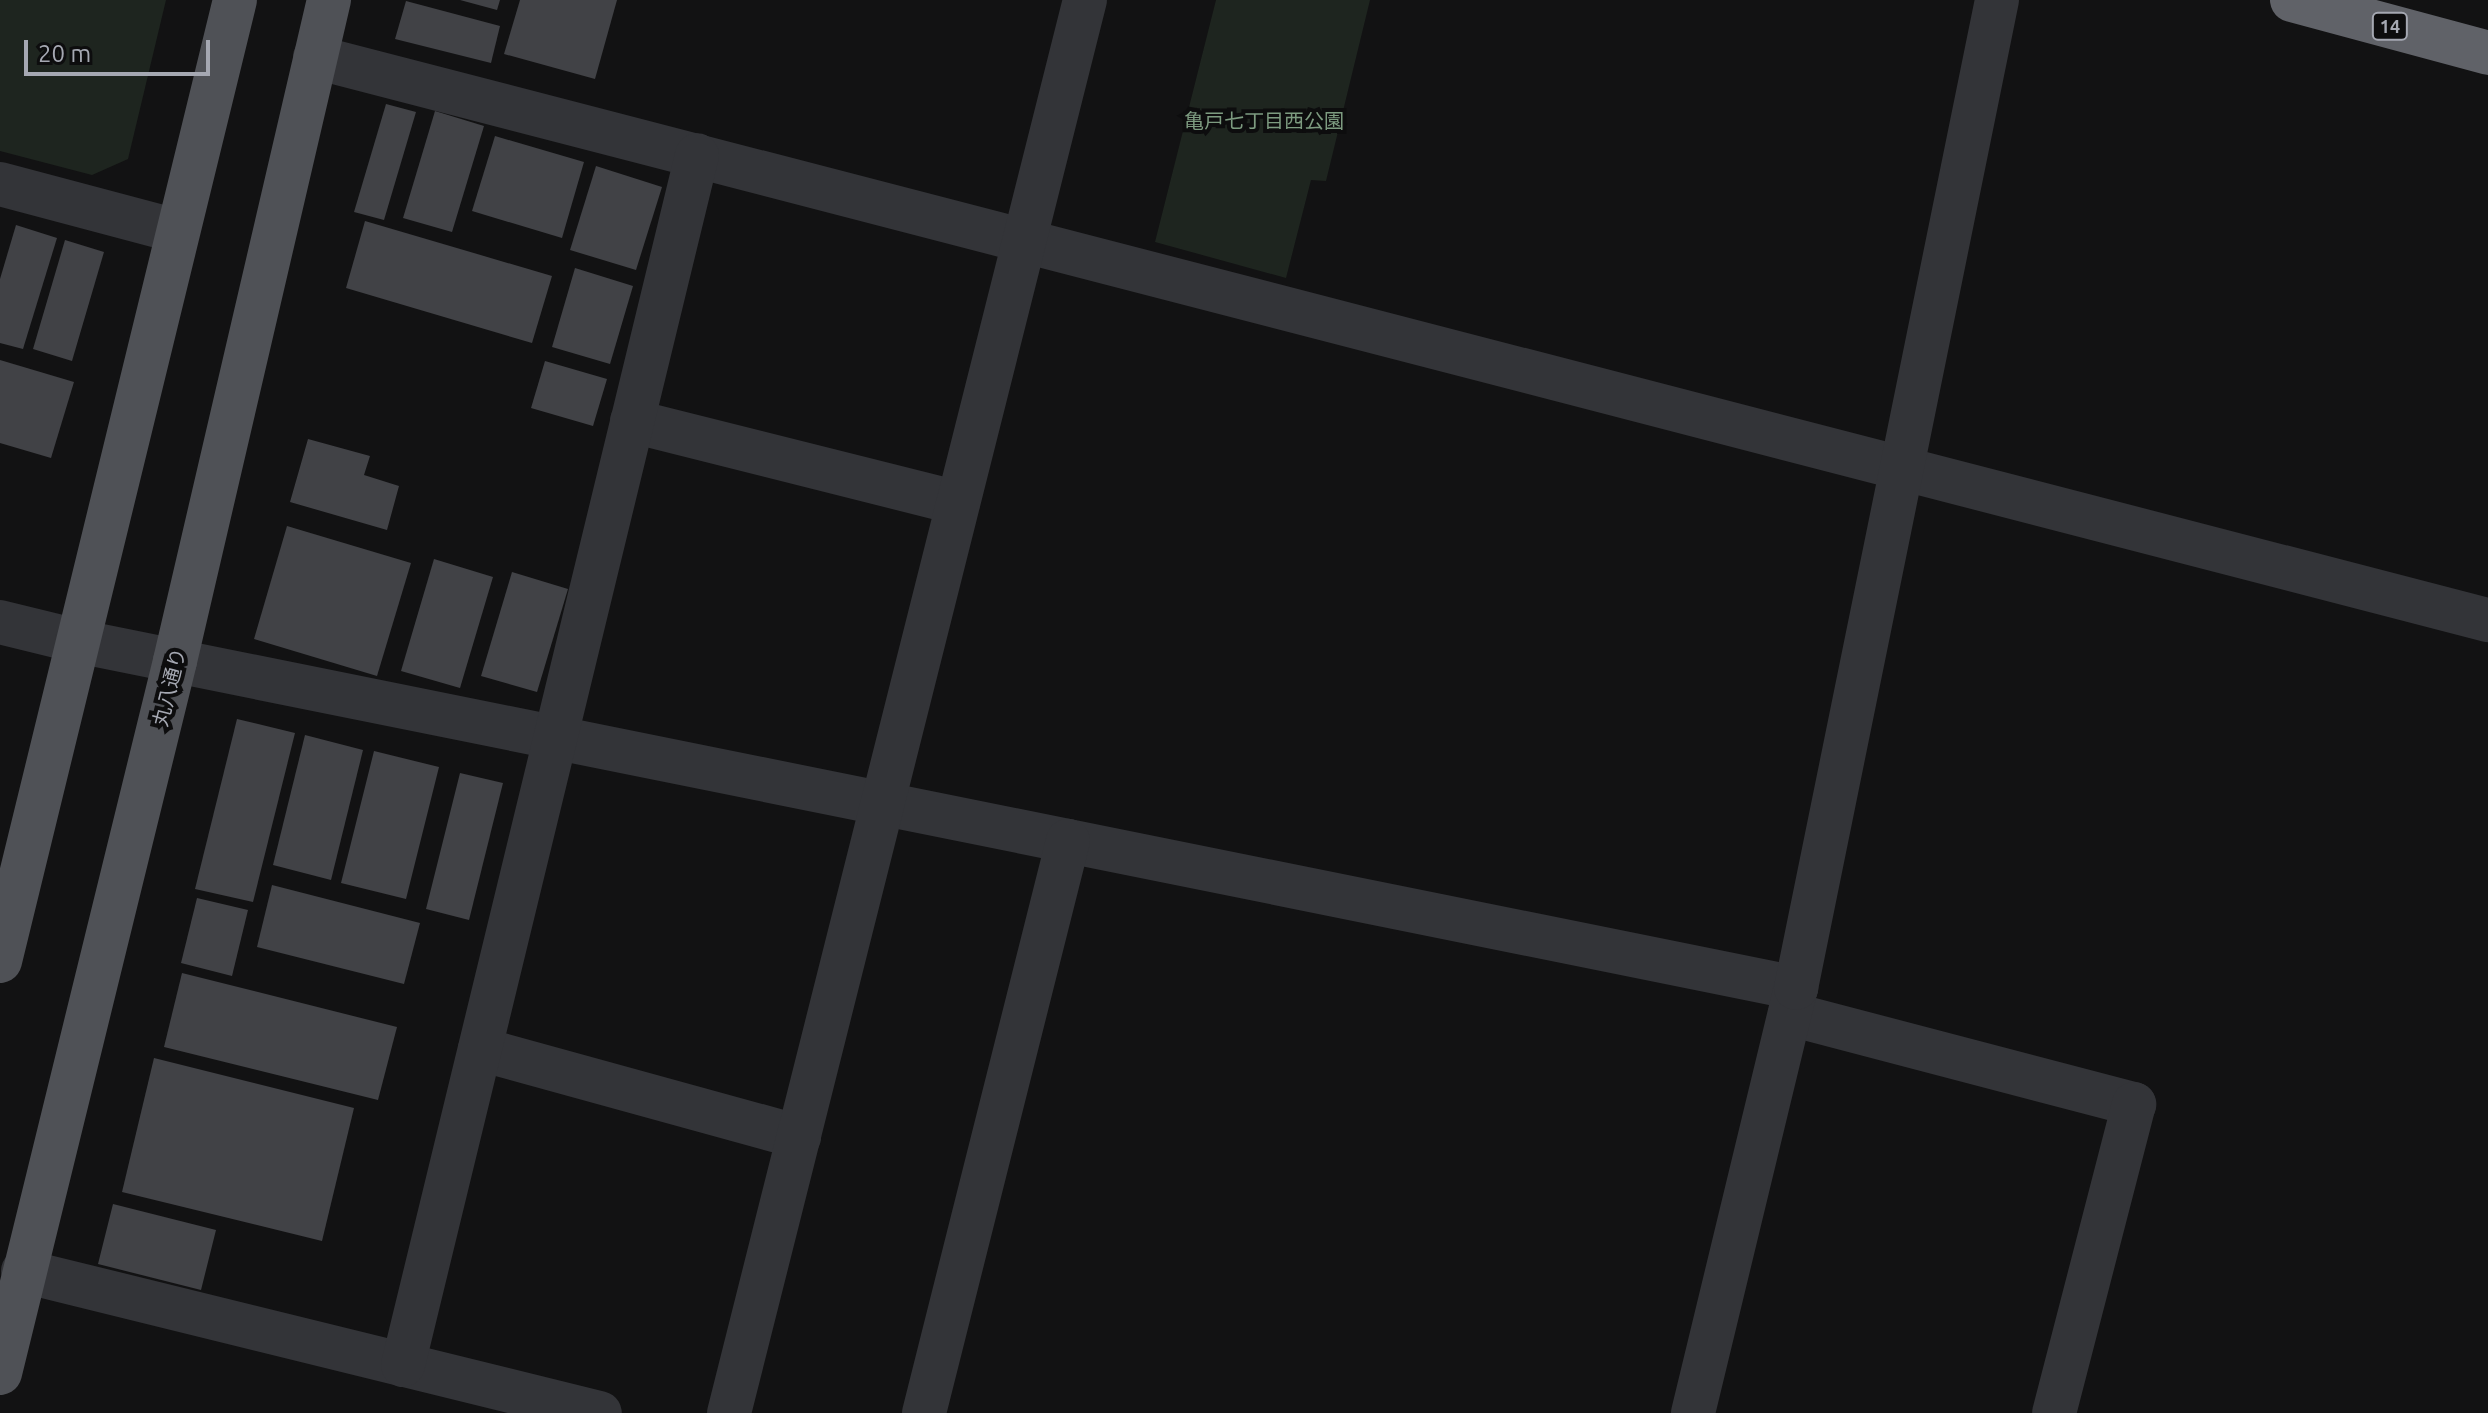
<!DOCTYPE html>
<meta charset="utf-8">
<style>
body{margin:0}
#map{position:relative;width:2488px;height:1413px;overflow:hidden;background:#121213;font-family:Ubuntu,"Noto Sans JP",sans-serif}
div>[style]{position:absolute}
.green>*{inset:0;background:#1e251f}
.building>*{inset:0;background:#414246}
.minor>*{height:44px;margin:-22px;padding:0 22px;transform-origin:22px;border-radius:22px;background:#333438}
.major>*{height:44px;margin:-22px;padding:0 22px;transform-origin:22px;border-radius:22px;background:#4f5156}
.highway>*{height:44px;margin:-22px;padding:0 22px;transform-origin:22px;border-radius:22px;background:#606268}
span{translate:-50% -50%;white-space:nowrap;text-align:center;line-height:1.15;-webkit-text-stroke:8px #0d0d0e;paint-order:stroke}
.shield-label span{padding:2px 6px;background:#0d0d0e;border:2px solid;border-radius:6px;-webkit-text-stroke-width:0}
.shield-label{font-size:18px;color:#a5a8b2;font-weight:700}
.park-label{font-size:20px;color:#7d9b80}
.street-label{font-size:20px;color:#a5a8b2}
.scale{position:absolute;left:24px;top:40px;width:186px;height:36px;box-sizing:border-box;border:4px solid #a5a8b2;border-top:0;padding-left:10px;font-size:24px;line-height:28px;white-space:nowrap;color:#a5a8b2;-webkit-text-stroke:6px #0d0d0e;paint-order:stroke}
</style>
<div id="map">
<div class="green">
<i style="clip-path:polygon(0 0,166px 0,128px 159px,92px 175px,0 151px)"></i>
<i style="clip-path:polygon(1216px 0,1370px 0,1326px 181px,1311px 180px,1286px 278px,1155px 242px)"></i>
</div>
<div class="building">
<i style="clip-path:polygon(460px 0,500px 0,497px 10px)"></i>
<i style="clip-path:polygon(520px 0,617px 0,595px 79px,504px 54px)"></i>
<i style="clip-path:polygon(406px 1px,500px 26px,491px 63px,395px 39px)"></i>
<i style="clip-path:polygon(386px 104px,416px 112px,384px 220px,354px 212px)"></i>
<i style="clip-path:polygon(435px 111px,484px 126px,452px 232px,403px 218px)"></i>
<i style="clip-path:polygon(495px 136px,584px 162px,562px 238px,472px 211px)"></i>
<i style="clip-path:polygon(596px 166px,662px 187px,636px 270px,570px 250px)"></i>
<i style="clip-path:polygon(365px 221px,552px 276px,532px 343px,346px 288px)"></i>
<i style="clip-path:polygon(16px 225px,57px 238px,23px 349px,0 343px,0 279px)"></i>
<i style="clip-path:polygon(65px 240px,104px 252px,72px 361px,33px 349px)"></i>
<i style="clip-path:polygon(575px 268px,633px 286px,610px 364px,552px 347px)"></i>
<i style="clip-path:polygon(0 360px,74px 382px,51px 458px,0 443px)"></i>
<i style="clip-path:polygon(545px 361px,607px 379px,593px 426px,531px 408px)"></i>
<i style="clip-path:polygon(308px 439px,370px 456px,364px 475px,399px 486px,387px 530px,290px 502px)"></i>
<i style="clip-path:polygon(287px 526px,411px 563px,377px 676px,254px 639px)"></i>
<i style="clip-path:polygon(434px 559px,493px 577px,460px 688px,401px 671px)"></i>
<i style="clip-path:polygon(512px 572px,568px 589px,537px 692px,481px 676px)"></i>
<i style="clip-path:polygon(237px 719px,295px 733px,253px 902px,195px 889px)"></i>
<i style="clip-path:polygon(305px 735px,363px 750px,331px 880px,273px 865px)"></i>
<i style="clip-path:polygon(374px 751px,439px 767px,406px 899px,341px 883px)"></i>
<i style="clip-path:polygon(460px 773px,503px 783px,469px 920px,426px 909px)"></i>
<i style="clip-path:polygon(272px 885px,420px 923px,404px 984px,257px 947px)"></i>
<i style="clip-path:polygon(197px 898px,248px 910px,232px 976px,181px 963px)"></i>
<i style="clip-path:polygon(182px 973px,397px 1027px,378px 1100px,164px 1047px)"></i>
<i style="clip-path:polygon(154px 1058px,354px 1108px,322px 1241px,122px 1192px)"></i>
<i style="clip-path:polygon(113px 1204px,216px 1230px,201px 1290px,98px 1264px)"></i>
</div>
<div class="minor">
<i style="left:315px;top:57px;width:2245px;rotate:14.53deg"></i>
<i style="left:0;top:184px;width:183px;rotate:14.9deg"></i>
<i style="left:632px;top:421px;width:336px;rotate:14.1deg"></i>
<i style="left:0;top:622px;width:79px;rotate:13.9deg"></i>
<i style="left:77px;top:641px;width:1754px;rotate:11.41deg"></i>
<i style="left:1790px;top:1014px;width:356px;rotate:14.7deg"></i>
<i style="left:2134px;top:1104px;width:319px;rotate:104.5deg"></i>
<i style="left:480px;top:1049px;width:331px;rotate:15.4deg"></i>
<i style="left:23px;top:1271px;width:594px;rotate:13.83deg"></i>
<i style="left:403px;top:1365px;width:1245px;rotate:-76.34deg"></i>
<i style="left:729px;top:1413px;width:1457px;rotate:-75.86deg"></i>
<i style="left:924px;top:1413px;width:590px;rotate:-75.87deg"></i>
<i style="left:1693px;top:1413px;width:437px;rotate:-76.4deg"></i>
<i style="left:1796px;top:988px;width:1008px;rotate:-78.5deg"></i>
</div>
<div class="major">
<i style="left:0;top:961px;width:989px;rotate:-76.26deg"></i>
<i style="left:0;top:1373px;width:733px;rotate:-76.19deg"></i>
<i style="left:175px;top:661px;width:679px;rotate:-76.89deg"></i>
</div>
<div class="highway">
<i style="left:2292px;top:0;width:203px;rotate:15.1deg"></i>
</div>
<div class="shield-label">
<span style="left:2390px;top:26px">14</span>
</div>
<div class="park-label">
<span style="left:1264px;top:120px">亀戸七丁目西公園</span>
</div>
<div class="street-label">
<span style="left:169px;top:687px;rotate:-76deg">丸八通り</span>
</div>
<div class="scale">20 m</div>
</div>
